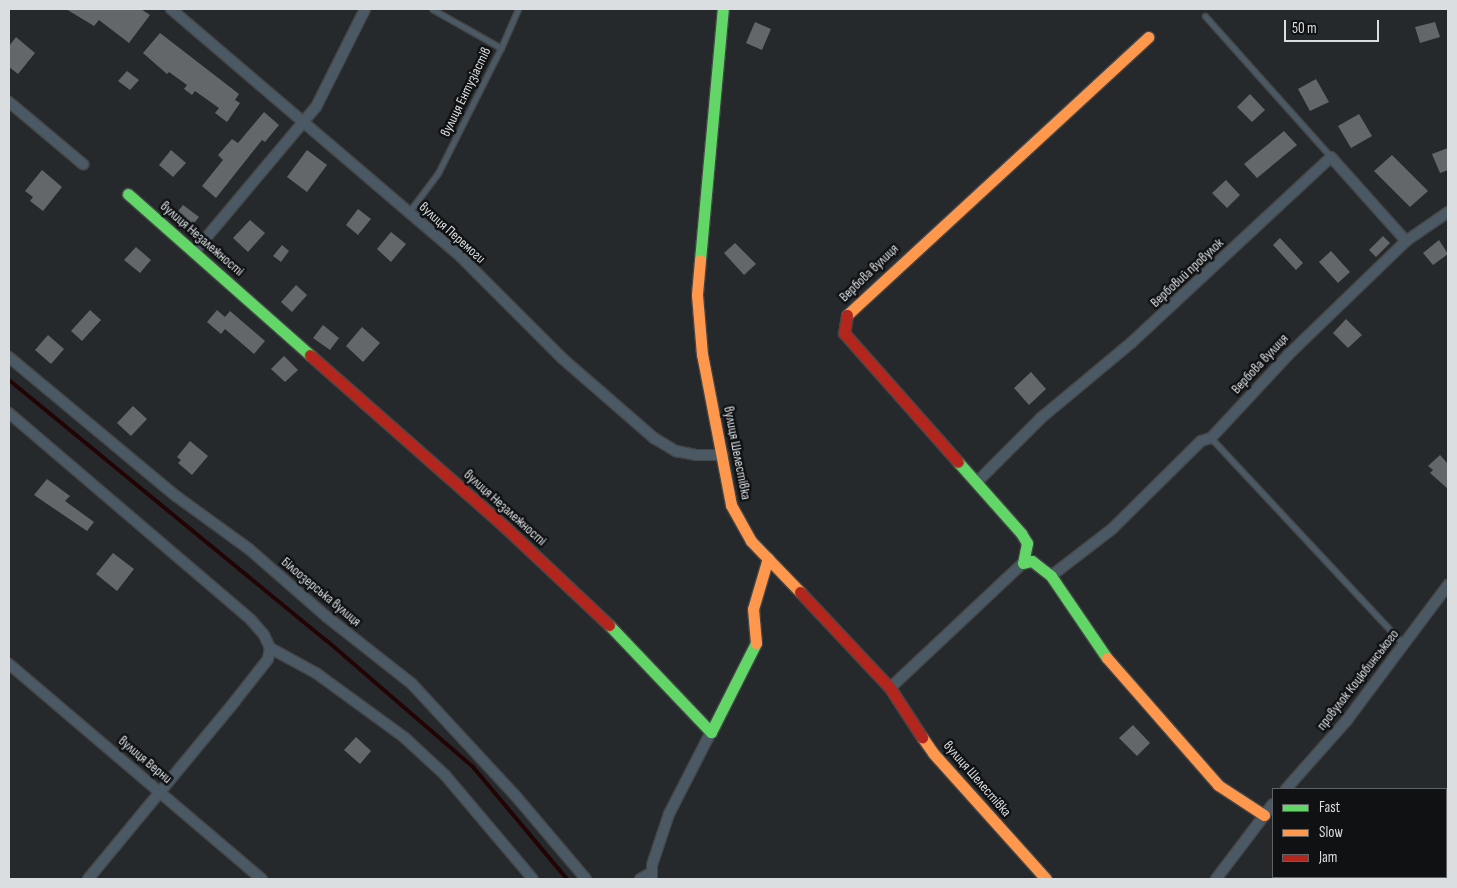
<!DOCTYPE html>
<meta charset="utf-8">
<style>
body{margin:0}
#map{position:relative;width:1457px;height:888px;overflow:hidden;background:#26292b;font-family:"Sofia Sans Condensed",sans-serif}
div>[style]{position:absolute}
.stream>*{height:4px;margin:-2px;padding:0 2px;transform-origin:2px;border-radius:2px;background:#220405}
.building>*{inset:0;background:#646769}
.roads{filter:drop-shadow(1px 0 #444647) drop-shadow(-1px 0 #444647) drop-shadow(0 1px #444647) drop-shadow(0 -1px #444647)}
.lane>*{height:5px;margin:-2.5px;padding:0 2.5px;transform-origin:2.5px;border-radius:2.5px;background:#4b5965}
.street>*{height:10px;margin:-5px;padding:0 5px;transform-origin:5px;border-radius:5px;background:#4b5965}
.fast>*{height:11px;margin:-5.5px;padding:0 5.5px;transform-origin:5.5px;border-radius:5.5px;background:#63d668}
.slow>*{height:11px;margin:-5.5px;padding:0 5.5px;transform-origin:5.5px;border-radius:5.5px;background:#ff974d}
.jam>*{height:11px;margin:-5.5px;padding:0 5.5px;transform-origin:5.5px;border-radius:5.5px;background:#b3261e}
span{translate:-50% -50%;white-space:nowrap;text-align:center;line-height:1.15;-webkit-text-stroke:5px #0f1113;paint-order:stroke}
.street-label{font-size:14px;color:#dadee1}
.frame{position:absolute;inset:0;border:10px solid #dadee1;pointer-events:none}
.legend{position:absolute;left:1272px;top:788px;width:175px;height:90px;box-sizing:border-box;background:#0f1113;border:1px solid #606365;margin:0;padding:6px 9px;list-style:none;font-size:15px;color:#dadee1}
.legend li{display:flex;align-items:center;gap:10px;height:25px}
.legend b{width:25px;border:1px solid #606365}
.scale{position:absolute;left:1284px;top:20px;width:95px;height:22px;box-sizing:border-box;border:2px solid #dadee1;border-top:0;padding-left:6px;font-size:15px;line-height:18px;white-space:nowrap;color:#dadee1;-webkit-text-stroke:4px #0f1113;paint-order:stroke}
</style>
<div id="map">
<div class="stream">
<i style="left:9px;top:380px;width:410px;rotate:39.4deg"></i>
<i style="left:326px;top:640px;width:194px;rotate:40.8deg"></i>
<i style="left:473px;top:767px;width:146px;rotate:50deg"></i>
</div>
<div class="building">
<i style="clip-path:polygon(66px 9px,141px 9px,150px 15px,129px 43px,99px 20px,94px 26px)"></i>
<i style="clip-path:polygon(755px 22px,771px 29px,762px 50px,746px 43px)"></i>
<i style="clip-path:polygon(1435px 22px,1440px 37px,1420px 43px,1415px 27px)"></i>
<i style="clip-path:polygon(160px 33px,239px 94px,235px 100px,240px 103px,227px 122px,215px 113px,219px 108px,195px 91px,192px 95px,184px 89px,187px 85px,169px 72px,167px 74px,143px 53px)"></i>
<i style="clip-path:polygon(16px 37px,35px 53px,18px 74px,9px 67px,9px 46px)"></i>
<i style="clip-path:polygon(127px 71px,139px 80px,130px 90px,118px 81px)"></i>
<i style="clip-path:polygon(1316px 79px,1329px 102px,1310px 111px,1298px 89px)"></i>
<i style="clip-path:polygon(1250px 94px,1265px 110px,1252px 122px,1237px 107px)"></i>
<i style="clip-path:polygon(264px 112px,279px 125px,265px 142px,262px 140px,216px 198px,202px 186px,223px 160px,218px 155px,232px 139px,238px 143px)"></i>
<i style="clip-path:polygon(1359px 114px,1372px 136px,1351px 148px,1338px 126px)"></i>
<i style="clip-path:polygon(1284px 131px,1297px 145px,1257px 178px,1244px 164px)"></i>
<i style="clip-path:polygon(1448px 148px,1448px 170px,1440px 173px,1432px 154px)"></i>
<i style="clip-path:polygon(171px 150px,186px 163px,173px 177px,159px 165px)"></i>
<i style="clip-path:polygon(307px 150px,327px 165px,307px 192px,287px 177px)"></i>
<i style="clip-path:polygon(1392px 155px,1428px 191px,1410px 207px,1374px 171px)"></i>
<i style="clip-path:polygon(42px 170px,62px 187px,43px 211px,30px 201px,33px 197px,25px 191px)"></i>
<i style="clip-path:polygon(1226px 180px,1240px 195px,1227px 208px,1212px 193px)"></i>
<i style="clip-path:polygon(183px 205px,199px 217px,186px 233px,171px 220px)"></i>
<i style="clip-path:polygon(358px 209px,371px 219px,358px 235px,346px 225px)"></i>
<i style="clip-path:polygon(250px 220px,265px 233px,248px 252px,233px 238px)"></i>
<i style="clip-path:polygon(391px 232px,406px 244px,391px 262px,377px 249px)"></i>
<i style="clip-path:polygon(1383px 236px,1390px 243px,1376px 257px,1369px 250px)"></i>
<i style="clip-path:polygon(1280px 238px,1303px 263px,1296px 270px,1273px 245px)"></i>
<i style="clip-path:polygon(1439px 240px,1448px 254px,1433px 265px,1423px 253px)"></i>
<i style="clip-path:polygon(735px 243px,756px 264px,744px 275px,724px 253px)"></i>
<i style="clip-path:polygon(282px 245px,289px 251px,281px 262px,273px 256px)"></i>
<i style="clip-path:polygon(136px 247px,151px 260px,140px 273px,124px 260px)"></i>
<i style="clip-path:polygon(1331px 251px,1350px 272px,1338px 283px,1319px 262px)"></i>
<i style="clip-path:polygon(296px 285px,307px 295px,292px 312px,281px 302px)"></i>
<i style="clip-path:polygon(90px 310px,101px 320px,82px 341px,71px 331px)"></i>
<i style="clip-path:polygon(217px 310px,225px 317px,230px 311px,265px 341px,254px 354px,225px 329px,221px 334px,207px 322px)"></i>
<i style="clip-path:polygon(1346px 319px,1362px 335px,1348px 348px,1333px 333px)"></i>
<i style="clip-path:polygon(323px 325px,339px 338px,330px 350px,313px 338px)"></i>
<i style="clip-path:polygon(362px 327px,380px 343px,363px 362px,346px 346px)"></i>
<i style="clip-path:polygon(48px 335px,64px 349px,51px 364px,35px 350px)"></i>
<i style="clip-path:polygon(284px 356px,298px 370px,285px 382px,271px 369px)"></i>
<i style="clip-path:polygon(1031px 372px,1046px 389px,1029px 405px,1014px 388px)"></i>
<i style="clip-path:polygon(133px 406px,147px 419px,131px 436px,117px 423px)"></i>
<i style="clip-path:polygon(190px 441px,208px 456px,192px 475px,178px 463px,181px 460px,177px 457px)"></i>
<i style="clip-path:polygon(1440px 455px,1448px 464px,1448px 489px,1430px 473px,1433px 470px,1428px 466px)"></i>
<i style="clip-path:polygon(47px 479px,70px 496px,65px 501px,94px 522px,87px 531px,34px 495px)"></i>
<i style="clip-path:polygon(113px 553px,134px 569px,117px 591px,96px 574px)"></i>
<i style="clip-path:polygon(1133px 725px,1150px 743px,1137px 756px,1119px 738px)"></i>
<i style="clip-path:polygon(356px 737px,371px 751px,360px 764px,344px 750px)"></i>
</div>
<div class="roads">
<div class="lane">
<i style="left:1205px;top:16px;width:189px;rotate:48.2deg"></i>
<i style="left:501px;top:48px;width:43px;rotate:-66.4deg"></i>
<i style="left:408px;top:213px;width:50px;rotate:-53.1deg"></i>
<i style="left:438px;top:173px;width:140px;rotate:-63.3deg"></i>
<i style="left:501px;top:48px;width:79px;rotate:-150.5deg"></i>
<i style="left:1211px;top:438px;width:282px;rotate:47deg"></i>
</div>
<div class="street">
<i style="left:171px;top:9px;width:382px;rotate:40.5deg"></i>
<i style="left:461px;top:257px;width:144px;rotate:45deg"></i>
<i style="left:563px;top:359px;width:121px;rotate:41deg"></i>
<i style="left:654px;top:438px;width:26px;rotate:31deg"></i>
<i style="left:676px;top:451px;width:20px;rotate:11deg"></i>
<i style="left:696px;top:455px;width:27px"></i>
<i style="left:9px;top:102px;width:97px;rotate:40deg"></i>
<i style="left:195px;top:251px;width:188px;rotate:-50deg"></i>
<i style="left:316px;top:107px;width:110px;rotate:-63.4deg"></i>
<i style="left:9px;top:357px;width:217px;rotate:39.8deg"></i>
<i style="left:176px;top:496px;width:90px;rotate:36deg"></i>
<i style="left:249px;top:549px;width:103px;rotate:41.1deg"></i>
<i style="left:327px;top:617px;width:108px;rotate:38.2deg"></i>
<i style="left:412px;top:684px;width:150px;rotate:47.2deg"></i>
<i style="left:514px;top:794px;width:111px;rotate:49.7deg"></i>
<i style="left:9px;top:413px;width:318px;rotate:40.5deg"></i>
<i style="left:251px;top:620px;width:20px;rotate:49deg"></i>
<i style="left:264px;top:635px;width:14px;rotate:65deg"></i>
<i style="left:270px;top:648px;width:52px;rotate:28.5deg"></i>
<i style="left:316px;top:673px;width:110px;rotate:36.1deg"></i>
<i style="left:405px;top:738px;width:54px;rotate:42.8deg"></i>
<i style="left:445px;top:775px;width:136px;rotate:49.8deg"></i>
<i style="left:977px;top:482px;width:91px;rotate:-45deg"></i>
<i style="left:1041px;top:418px;width:117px;rotate:-39.8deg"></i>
<i style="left:1131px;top:343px;width:273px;rotate:-42.9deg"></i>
<i style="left:1331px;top:157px;width:113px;rotate:48.2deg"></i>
<i style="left:1051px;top:576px;width:77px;rotate:-37.6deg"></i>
<i style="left:1112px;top:529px;width:125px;rotate:-44.7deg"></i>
<i style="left:1201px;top:441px;width:10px;rotate:-17deg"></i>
<i style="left:1211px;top:438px;width:113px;rotate:-47.1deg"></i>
<i style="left:1288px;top:355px;width:164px;rotate:-44deg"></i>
<i style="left:1406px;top:241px;width:51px;rotate:-34.6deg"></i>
<i style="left:9px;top:664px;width:332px;rotate:40.4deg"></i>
<i style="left:890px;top:688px;width:183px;rotate:-43.2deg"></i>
<i style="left:1286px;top:789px;width:92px;rotate:-48.5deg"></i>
<i style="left:1347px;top:720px;width:169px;rotate:-53.2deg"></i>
<i style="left:88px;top:879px;width:231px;rotate:-50.4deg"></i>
<i style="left:235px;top:701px;width:53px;rotate:-51.8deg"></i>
<i style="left:268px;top:659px;width:11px;rotate:-80deg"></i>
<i style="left:640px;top:879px;width:13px;rotate:-29deg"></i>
<i style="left:652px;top:879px;width:14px;rotate:-90deg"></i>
<i style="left:652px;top:865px;width:54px;rotate:-71.6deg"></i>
<i style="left:669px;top:814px;width:92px;rotate:-62.9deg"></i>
<i style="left:1216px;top:879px;width:94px;rotate:-52.8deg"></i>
</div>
<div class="fast">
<i style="left:128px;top:194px;width:243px;rotate:41.5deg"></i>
<i style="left:700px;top:260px;width:252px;rotate:-84.8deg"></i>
<i style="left:958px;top:462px;width:95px;rotate:48.4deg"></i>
<i style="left:1021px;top:533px;width:12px;rotate:59deg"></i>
<i style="left:1027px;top:543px;width:20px;rotate:101deg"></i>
<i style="left:1023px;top:563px;width:9px;rotate:-13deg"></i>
<i style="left:1032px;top:561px;width:24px;rotate:38deg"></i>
<i style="left:1051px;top:576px;width:99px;rotate:55.7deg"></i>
<i style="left:609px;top:625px;width:148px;rotate:46.4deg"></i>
<i style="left:711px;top:732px;width:100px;rotate:-63.2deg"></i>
</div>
<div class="slow">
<i style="left:700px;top:260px;width:35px;rotate:95deg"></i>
<i style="left:697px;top:295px;width:59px;rotate:85.2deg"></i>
<i style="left:702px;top:354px;width:154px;rotate:79.1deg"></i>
<i style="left:731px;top:505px;width:41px;rotate:60.9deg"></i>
<i style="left:751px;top:541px;width:71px;rotate:46.1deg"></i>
<i style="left:847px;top:315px;width:410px;rotate:-42.7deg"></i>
<i style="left:756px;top:643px;width:34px;rotate:-95deg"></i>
<i style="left:753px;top:609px;width:53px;rotate:-73.6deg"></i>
<i style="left:1107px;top:658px;width:169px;rotate:48.8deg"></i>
<i style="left:1218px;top:785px;width:55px;rotate:33.1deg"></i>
<i style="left:922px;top:737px;width:19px;rotate:55deg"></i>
<i style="left:933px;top:753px;width:169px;rotate:48.1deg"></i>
</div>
<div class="jam">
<i style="left:847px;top:315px;width:18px;rotate:99deg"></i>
<i style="left:844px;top:333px;width:172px;rotate:48.5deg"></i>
<i style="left:310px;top:355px;width:260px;rotate:41.4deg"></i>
<i style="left:505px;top:527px;width:143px;rotate:43.3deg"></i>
<i style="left:800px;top:592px;width:132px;rotate:46.8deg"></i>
<i style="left:890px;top:688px;width:59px;rotate:56.9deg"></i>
</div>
</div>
<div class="street-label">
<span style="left:466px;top:92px;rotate:-64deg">вулиця Ентузіастів</span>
<span style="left:452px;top:233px;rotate:42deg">вулиця Перемоги</span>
<span style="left:202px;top:239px;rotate:41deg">вулиця Незалежності</span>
<span style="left:869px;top:273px;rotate:-44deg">Вербова вулиця</span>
<span style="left:1187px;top:273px;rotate:-43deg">Вербовий провулок</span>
<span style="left:1260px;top:364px;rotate:-47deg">Вербова вулиця</span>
<span style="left:737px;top:453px;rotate:79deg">вулиця Шелестівка</span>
<span style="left:505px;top:508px;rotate:42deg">вулиця Незалежності</span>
<span style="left:321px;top:592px;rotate:40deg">Білоозерська вулиця</span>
<span style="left:1358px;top:680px;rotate:-52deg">провулок Коцюбинського</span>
<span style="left:145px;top:760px;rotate:40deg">вулиця Верни</span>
<span style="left:977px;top:779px;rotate:49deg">вулиця Шелестівка</span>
</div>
<div class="frame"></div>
<ul class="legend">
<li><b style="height:6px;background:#63d668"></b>Fast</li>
<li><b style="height:6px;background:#ff974d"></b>Slow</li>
<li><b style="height:6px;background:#b3261e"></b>Jam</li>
</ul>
<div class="scale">50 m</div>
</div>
